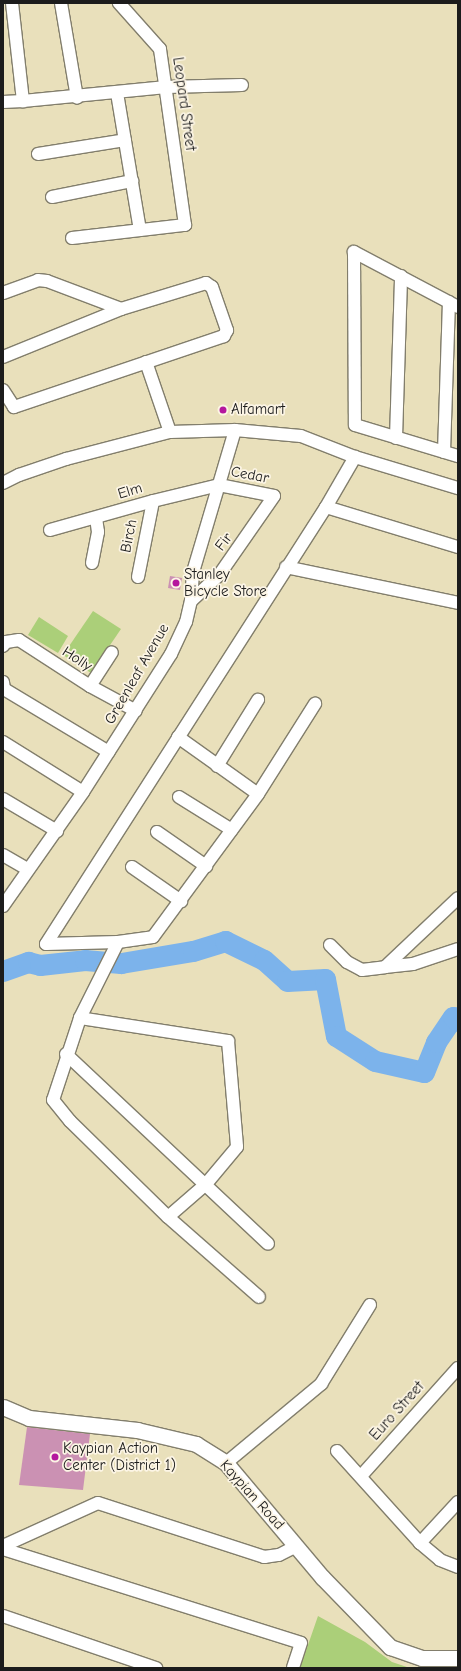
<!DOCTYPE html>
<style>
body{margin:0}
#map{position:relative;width:461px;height:1671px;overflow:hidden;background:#e9e0bb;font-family:"Comic Neue",sans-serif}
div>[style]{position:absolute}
.green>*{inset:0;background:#abcf79}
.river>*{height:21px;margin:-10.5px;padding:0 10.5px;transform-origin:10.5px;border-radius:10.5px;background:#7cb3eb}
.building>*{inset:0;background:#cb91b3}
.roads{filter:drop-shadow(1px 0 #827e6c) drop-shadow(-1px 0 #827e6c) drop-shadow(0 1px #827e6c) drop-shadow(0 -1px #827e6c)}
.minor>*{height:12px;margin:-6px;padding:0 6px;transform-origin:6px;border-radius:6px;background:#fff}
.major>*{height:15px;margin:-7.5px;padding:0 7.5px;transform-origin:7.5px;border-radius:7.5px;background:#fff}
.dots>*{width:11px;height:11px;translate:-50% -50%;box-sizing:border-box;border:2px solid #fcf5e5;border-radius:50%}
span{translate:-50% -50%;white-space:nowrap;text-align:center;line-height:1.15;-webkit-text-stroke:3.5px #fcf5e5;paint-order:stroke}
.street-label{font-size:15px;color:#1c1c1c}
.poi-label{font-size:15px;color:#1c1c1c}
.left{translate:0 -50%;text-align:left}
.frame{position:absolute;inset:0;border:4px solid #1c1c1c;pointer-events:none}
</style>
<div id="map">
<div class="green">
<i style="clip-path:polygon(93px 611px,121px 629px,91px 673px,63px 655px)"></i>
<i style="clip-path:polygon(39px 617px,68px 636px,58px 653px,28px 635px)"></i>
<i style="clip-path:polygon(318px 1616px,365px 1642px,392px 1662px,410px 1668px,300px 1668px)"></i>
</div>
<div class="river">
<i style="left:3px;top:971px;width:27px;rotate:-20deg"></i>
<i style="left:28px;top:962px;width:12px;rotate:14deg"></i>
<i style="left:40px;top:965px;width:45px;rotate:-6.3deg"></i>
<i style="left:85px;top:960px;width:36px;rotate:5deg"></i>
<i style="left:121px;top:963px;width:73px;rotate:-9.5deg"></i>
<i style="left:193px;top:951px;width:34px;rotate:-17deg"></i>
<i style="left:225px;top:941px;width:43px;rotate:26deg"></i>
<i style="left:264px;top:960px;width:31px;rotate:42deg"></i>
<i style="left:287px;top:981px;width:38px;rotate:-3deg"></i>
<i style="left:325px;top:979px;width:58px;rotate:79.1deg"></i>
<i style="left:336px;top:1036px;width:46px;rotate:32.7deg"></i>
<i style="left:375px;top:1061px;width:50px;rotate:12.7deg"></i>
<i style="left:424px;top:1072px;width:32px;rotate:-68deg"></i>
<i style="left:436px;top:1042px;width:30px;rotate:-56deg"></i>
<i style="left:453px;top:1017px;width:6px;rotate:39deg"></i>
</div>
<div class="building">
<i style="clip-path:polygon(170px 576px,182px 578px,180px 590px,168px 588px)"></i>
<i style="clip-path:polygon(27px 1427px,90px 1434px,83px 1490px,19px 1485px)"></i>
</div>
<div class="roads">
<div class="minor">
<i style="left:12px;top:3px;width:99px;rotate:83.6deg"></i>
<i style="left:23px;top:101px;width:144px;rotate:-5.6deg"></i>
<i style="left:166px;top:87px;width:76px;rotate:-1.5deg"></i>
<i style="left:61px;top:3px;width:96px;rotate:80.4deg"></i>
<i style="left:117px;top:93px;width:139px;rotate:80.5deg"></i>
<i style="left:3px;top:102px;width:20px;rotate:-3deg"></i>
<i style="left:38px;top:154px;width:88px;rotate:-9.1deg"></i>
<i style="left:52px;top:197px;width:82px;rotate:-11.3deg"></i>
<i style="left:72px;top:238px;width:114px;rotate:-6.6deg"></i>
<i style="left:185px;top:225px;width:178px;rotate:-98.1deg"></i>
<i style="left:160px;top:49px;width:62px;rotate:-131.7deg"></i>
<i style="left:3px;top:293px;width:37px;rotate:-20deg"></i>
<i style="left:38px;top:280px;width:9px;rotate:6deg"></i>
<i style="left:47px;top:281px;width:79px;rotate:20.7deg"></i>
<i style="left:458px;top:307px;width:118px;rotate:-152.1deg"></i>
<i style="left:354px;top:252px;width:173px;rotate:89.7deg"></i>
<i style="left:355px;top:425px;width:108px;rotate:16.8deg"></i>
<i style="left:3px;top:357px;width:127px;rotate:-22.1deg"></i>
<i style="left:121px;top:309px;width:89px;rotate:-17deg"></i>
<i style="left:206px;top:283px;width:7px;rotate:34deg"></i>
<i style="left:212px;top:287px;width:46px;rotate:70.8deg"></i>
<i style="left:227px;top:330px;width:7px;rotate:117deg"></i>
<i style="left:224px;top:336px;width:222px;rotate:161.3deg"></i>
<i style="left:14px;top:407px;width:20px;rotate:-123deg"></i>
<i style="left:146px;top:362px;width:74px;rotate:71.1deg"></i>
<i style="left:396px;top:438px;width:162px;rotate:-88.2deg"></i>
<i style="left:444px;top:452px;width:150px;rotate:-88.1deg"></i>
<i style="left:3px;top:483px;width:18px;rotate:-27deg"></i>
<i style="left:19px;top:475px;width:50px;rotate:-18.8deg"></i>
<i style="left:66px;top:459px;width:107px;rotate:-14.6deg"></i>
<i style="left:170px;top:432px;width:65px;rotate:-1.8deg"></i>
<i style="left:235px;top:430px;width:66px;rotate:5.2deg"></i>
<i style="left:301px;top:436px;width:58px;rotate:21.3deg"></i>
<i style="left:355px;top:457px;width:108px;rotate:16.8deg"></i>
<i style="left:326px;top:507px;width:138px;rotate:16.9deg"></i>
<i style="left:50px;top:530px;width:107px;rotate:-15.7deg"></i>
<i style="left:153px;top:501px;width:68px;rotate:-13.6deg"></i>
<i style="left:219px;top:485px;width:56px;rotate:11.3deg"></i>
<i style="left:274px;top:496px;width:96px;rotate:124.8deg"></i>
<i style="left:219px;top:575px;width:38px;rotate:137deg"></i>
<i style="left:92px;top:563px;width:32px;rotate:-79deg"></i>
<i style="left:98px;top:532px;width:14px;rotate:-98deg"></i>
<i style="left:286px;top:567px;width:176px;rotate:11.8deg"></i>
<i style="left:138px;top:577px;width:77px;rotate:-78.8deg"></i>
<i style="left:3px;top:646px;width:5px;rotate:-53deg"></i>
<i style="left:6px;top:642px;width:13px;rotate:-9deg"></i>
<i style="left:19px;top:640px;width:85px;rotate:32.9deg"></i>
<i style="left:90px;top:686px;width:52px;rotate:28.5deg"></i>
<i style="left:3px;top:682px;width:7px;rotate:82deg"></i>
<i style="left:4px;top:689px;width:122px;rotate:31deg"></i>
<i style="left:90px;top:686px;width:40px;rotate:-57.1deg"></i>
<i style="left:178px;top:737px;width:98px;rotate:35.5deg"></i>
<i style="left:3px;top:742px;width:94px;rotate:32deg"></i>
<i style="left:217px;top:766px;width:78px;rotate:-58.2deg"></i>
<i style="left:179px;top:797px;width:62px;rotate:31.9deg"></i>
<i style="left:3px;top:799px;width:63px;rotate:30.7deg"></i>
<i style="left:157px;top:832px;width:60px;rotate:34.8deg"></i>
<i style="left:3px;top:855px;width:28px;rotate:30deg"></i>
<i style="left:132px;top:867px;width:60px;rotate:34.8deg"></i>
<i style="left:3px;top:906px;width:139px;rotate:-54.9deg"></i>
<i style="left:83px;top:792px;width:164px;rotate:-57.5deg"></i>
<i style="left:171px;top:654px;width:35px;rotate:-65deg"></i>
<i style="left:186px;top:622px;width:22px;rotate:-77deg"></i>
<i style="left:191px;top:601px;width:29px;rotate:-86deg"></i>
<i style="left:193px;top:572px;width:148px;rotate:-73.5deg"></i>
<i style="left:118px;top:942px;width:85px;rotate:116.6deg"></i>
<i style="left:80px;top:1018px;width:86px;rotate:108.2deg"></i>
<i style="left:53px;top:1100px;width:27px;rotate:51deg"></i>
<i style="left:70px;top:1121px;width:137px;rotate:44.4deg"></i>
<i style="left:168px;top:1217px;width:121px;rotate:41.3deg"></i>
<i style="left:46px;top:944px;width:519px;rotate:-57.35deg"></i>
<i style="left:326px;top:507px;width:58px;rotate:-59.9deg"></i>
<i style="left:46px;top:944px;width:72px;rotate:-1.6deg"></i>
<i style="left:118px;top:942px;width:35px;rotate:-8deg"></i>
<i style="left:153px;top:937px;width:177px;rotate:-53.7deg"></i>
<i style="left:258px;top:794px;width:107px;rotate:-57.7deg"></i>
<i style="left:330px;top:945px;width:24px;rotate:45deg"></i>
<i style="left:347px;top:962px;width:17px;rotate:28deg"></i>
<i style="left:362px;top:970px;width:23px;rotate:-7deg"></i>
<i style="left:385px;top:967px;width:100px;rotate:-43.4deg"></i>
<i style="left:385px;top:967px;width:28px;rotate:-6deg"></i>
<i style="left:413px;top:964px;width:47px;rotate:-18.4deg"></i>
<i style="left:80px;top:1018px;width:150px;rotate:8.8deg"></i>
<i style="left:228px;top:1041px;width:106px;rotate:85.1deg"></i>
<i style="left:237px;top:1147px;width:48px;rotate:130deg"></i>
<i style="left:206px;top:1184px;width:50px;rotate:139deg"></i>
<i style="left:66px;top:1054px;width:277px;rotate:43.2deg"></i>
<i style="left:337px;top:1451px;width:124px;rotate:47.9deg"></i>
<i style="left:420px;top:1543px;width:26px;rotate:40deg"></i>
<i style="left:440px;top:1560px;width:19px;rotate:21deg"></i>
<i style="left:226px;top:1463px;width:124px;rotate:-39.7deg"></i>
<i style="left:321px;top:1384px;width:93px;rotate:-58.2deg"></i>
<i style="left:361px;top:1476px;width:145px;rotate:-48.1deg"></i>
<i style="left:420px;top:1543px;width:56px;rotate:-47.2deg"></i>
<i style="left:3px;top:1546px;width:104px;rotate:-24.4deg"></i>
<i style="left:98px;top:1503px;width:175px;rotate:18deg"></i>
<i style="left:264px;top:1557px;width:15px;rotate:-8deg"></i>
<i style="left:279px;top:1555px;width:20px;rotate:-27deg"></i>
<i style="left:3px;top:1549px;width:312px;rotate:17.5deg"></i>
<i style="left:301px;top:1643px;width:26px;rotate:108deg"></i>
<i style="left:3px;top:1616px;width:162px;rotate:18.8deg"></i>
</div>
<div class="major">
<i style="left:3px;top:1407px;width:28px;rotate:23deg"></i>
<i style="left:29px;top:1418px;width:109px;rotate:6.3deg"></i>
<i style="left:137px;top:1430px;width:61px;rotate:13.3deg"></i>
<i style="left:196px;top:1444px;width:36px;rotate:32deg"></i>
<i style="left:226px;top:1463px;width:149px;rotate:49.9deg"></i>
<i style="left:322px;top:1577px;width:98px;rotate:45.8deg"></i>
<i style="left:390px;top:1647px;width:34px;rotate:19deg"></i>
<i style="left:422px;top:1658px;width:36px"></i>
</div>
</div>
<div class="dots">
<i style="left:223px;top:410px;background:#b5179e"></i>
<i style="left:176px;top:583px;background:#b5179e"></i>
<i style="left:55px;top:1457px;background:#b5179e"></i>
</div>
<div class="street-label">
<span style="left:184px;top:104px;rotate:82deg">Leopard Street</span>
<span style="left:250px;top:475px;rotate:11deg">Cedar</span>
<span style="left:130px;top:491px;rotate:-17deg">Elm</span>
<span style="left:129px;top:536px;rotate:-79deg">Birch</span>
<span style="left:224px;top:542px;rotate:-53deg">Fir</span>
<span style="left:77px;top:659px;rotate:33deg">Holly</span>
<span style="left:137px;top:674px;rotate:-60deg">Greenleaf Avenue</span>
<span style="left:397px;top:1411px;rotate:-48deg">Euro Street</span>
<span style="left:252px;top:1495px;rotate:48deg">Kaypian Road</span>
</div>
<div class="poi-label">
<span class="left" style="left:231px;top:410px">Alfamart</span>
<span class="left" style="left:184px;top:583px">Stanley<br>Bicycle Store</span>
<span class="left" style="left:63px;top:1457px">Kaypian Action<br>Center (District 1)</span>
</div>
<div class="frame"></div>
</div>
